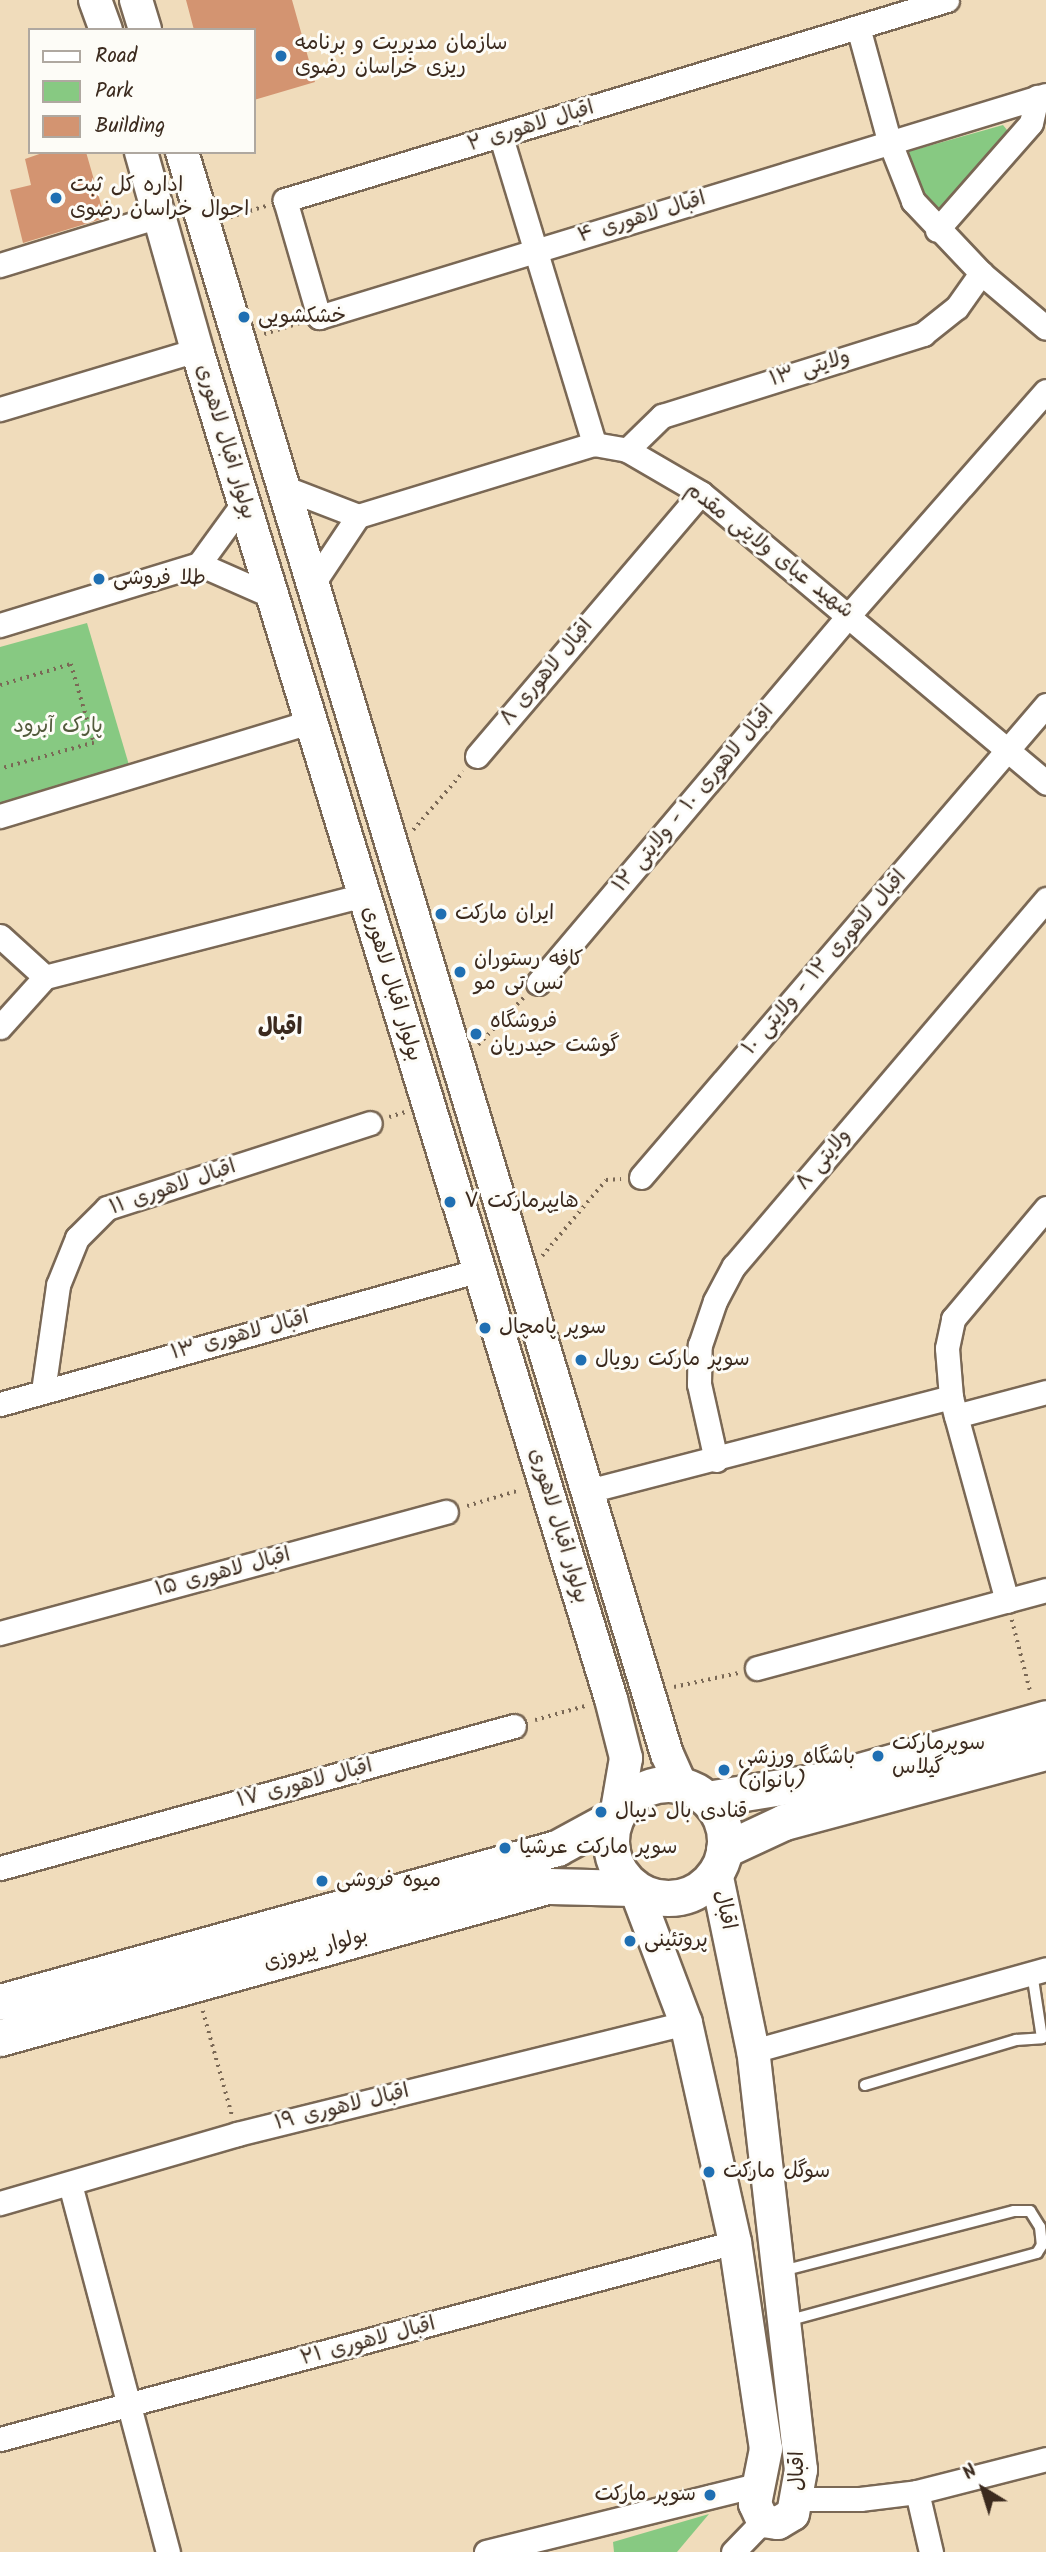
<!DOCTYPE html>
<meta charset="utf-8">
<style>
body{margin:0}
#map{position:relative;width:1046px;height:2552px;overflow:hidden;background:#f0dcbb;font-family:Kalam,"Playpen Sans Arabic",sans-serif}
div>[style]{position:absolute}
.green>*{inset:0;background:#87c982}
.building>*{inset:0;background:#d39471}
.path>*{height:3.5px;margin-top:-1.75px;transform-origin:0;background:repeating-linear-gradient(90deg,#7a6855 0 2px,transparent 0 7px)}
.roads{filter:drop-shadow(2px 0 #7a6855) drop-shadow(-2px 0 #7a6855) drop-shadow(0 2px #7a6855) drop-shadow(0 -2px #7a6855)}
.lane>*{height:10px;margin:-5px;padding:0 5px;transform-origin:5px;border-radius:5px;background:#fff}
.street>*{height:23px;margin:-11.5px;padding:0 11.5px;transform-origin:11.5px;border-radius:11.5px;background:#fff}
.secondary>*{height:32px;margin:-16px;padding:0 16px;transform-origin:16px;border-radius:16px;background:#fff}
.primary>*{height:35px;margin:-17.5px;padding:0 17.5px;transform-origin:17.5px;border-radius:17.5px;background:#fff}
.primary>.ring{margin:-17.5px;padding:0;box-sizing:content-box;background:none;border:35px solid #fff;border-radius:50%}
.dots>*{width:19px;height:19px;translate:-50% -50%;box-sizing:border-box;border:4px solid #fdfcf7;border-radius:50%}
span{translate:-50% -50%;white-space:nowrap;text-align:center;line-height:1.15;-webkit-text-stroke:6px #fdfcf7;paint-order:stroke}
.poi-label{font-size:21px;color:#3b2a1e}
.left{translate:0 -50%;text-align:left}
.right{translate:-100% -50%;text-align:right}
.street-label{font-size:21px;color:#3b2a1e}
.park-label{font-size:21px;color:#525a3c}
.neighbourhood-label{font-size:23px;color:#3b2a1e;font-weight:700}
.legend{position:absolute;left:28px;top:28px;width:228px;height:126px;box-sizing:border-box;background:#fdfcf7;border:2px solid #afa8a0;margin:0;padding:9px 12px;list-style:none;font-size:21px;color:#3b2a1e}
.legend li{display:flex;align-items:center;gap:14px;height:35px}
.legend b{width:35px;border:2px solid #afa8a0}
.north{position:absolute;left:948px;top:2454px;width:70px;height:70px;-webkit-text-stroke:5px #fdfcf7;paint-order:stroke;rotate:322deg;font-size:19px;font-weight:700;line-height:28px;text-align:center;color:#3b2a1e}
.north::after{content:'';display:block;margin:auto;width:24px;height:32px;background:#3b2a1e;clip-path:polygon(50% 0,100% 100%,50% 72%,0 100%)}
</style>
<div id="map">
<div class="green">
<i style="clip-path:polygon(1003px 125px,1012px 136px,940px 213px,923px 190px,907px 152px)"></i>
<i style="clip-path:polygon(87px 623px,129px 765px,0 805px,0 647px)"></i>
<i style="clip-path:polygon(709px 2514px,677px 2552px,614px 2552px,613px 2542px)"></i>
</div>
<div class="building">
<i style="clip-path:polygon(186px 0,292px 0,315px 82px,254px 100px,254px 30px,194px 30px)"></i>
<i style="clip-path:polygon(45px 152px,86px 152px,105px 218px,23px 243px,10px 190px,31px 185px,25px 159px)"></i>
</div>
<div class="path">
<i style="left:230px;top:217px;width:38px;rotate:-17deg"></i>
<i style="left:264px;top:334px;width:38px;rotate:-17deg"></i>
<i style="left:0;top:685px;width:74px;rotate:-16.5deg"></i>
<i style="left:71px;top:664px;width:82px;rotate:73.8deg"></i>
<i style="left:94px;top:743px;width:98px;rotate:164.5deg"></i>
<i style="left:413px;top:830px;width:77px;rotate:-49.2deg"></i>
<i style="left:478px;top:1045px;width:66px;rotate:-46.2deg"></i>
<i style="left:389px;top:1117px;width:17px;rotate:-17deg"></i>
<i style="left:542px;top:1256px;width:99px;rotate:-49.9deg"></i>
<i style="left:606px;top:1180px;width:15px;rotate:-4deg"></i>
<i style="left:467px;top:1506px;width:55px;rotate:-16.8deg"></i>
<i style="left:1012px;top:1620px;width:76px;rotate:75.6deg"></i>
<i style="left:674px;top:1687px;width:66px;rotate:-12.3deg"></i>
<i style="left:535px;top:1720px;width:52px;rotate:-15.6deg"></i>
<i style="left:203px;top:2011px;width:108px;rotate:74.4deg"></i>
</div>
<div class="roads">
<div class="lane">
<i style="left:865px;top:2085px;width:158px;rotate:-16.6deg"></i>
<i style="left:1016px;top:2040px;width:26px;rotate:-4deg"></i>
<i style="left:1042px;top:2038px;width:66px;rotate:-98.7deg"></i>
<i style="left:782px;top:2271px;width:240px;rotate:-14.5deg"></i>
<i style="left:1014px;top:2211px;width:16px"></i>
<i style="left:1030px;top:2211px;width:19px;rotate:58deg"></i>
<i style="left:1040px;top:2227px;width:18px;rotate:84deg"></i>
<i style="left:1042px;top:2245px;width:9px;rotate:122deg"></i>
<i style="left:1037px;top:2253px;width:259px;rotate:164.8deg"></i>
</div>
<div class="street">
<i style="left:947px;top:0;width:692px;rotate:163.19deg"></i>
<i style="left:285px;top:200px;width:122px;rotate:73.8deg"></i>
<i style="left:319px;top:317px;width:760px;rotate:-16.98deg"></i>
<i style="left:858px;top:27px;width:117px;rotate:74.7deg"></i>
<i style="left:889px;top:140px;width:66px;rotate:68.5deg"></i>
<i style="left:913px;top:201px;width:99px;rotate:46.6deg"></i>
<i style="left:981px;top:273px;width:85px;rotate:40.2deg"></i>
<i style="left:501px;top:137px;width:321px;rotate:73.1deg"></i>
<i style="left:937px;top:230px;width:142px;rotate:-48.7deg"></i>
<i style="left:1031px;top:123px;width:27px;rotate:-77deg"></i>
<i style="left:0;top:265px;width:166px;rotate:-17.1deg"></i>
<i style="left:0;top:409px;width:206px;rotate:-16.7deg"></i>
<i style="left:627px;top:450px;width:49px;rotate:-44.2deg"></i>
<i style="left:662px;top:416px;width:274px;rotate:-17.4deg"></i>
<i style="left:923px;top:334px;width:43px;rotate:-38.5deg"></i>
<i style="left:957px;top:307px;width:42px;rotate:-54.8deg"></i>
<i style="left:283px;top:487px;width:80px;rotate:21.1deg"></i>
<i style="left:358px;top:516px;width:247px;rotate:-17deg"></i>
<i style="left:594px;top:444px;width:34px;rotate:10deg"></i>
<i style="left:627px;top:450px;width:86px;rotate:30.2deg"></i>
<i style="left:701px;top:493px;width:451px;rotate:40deg"></i>
<i style="left:199px;top:564px;width:80px;rotate:23.7deg"></i>
<i style="left:312px;top:585px;width:83px;rotate:-56.3deg"></i>
<i style="left:0;top:625px;width:208px;rotate:-17deg"></i>
<i style="left:199px;top:564px;width:77px;rotate:-54deg"></i>
<i style="left:477px;top:756px;width:345px;rotate:-49.6deg"></i>
<i style="left:0;top:816px;width:324px;rotate:-16.9deg"></i>
<i style="left:0;top:936px;width:61px;rotate:42.3deg"></i>
<i style="left:45px;top:977px;width:329px;rotate:-14.4deg"></i>
<i style="left:538px;top:983px;width:482px;rotate:-49.8deg"></i>
<i style="left:849px;top:615px;width:298px;rotate:-48.7deg"></i>
<i style="left:0;top:1027px;width:67px;rotate:-48deg"></i>
<i style="left:641px;top:1177px;width:622px;rotate:-49.37deg"></i>
<i style="left:43px;top:1391px;width:107px;rotate:-81.9deg"></i>
<i style="left:58px;top:1285px;width:51px;rotate:-68deg"></i>
<i style="left:77px;top:1238px;width:42px;rotate:-45deg"></i>
<i style="left:107px;top:1208px;width:276px;rotate:-17.9deg"></i>
<i style="left:0;top:1404px;width:498px;rotate:-15.6deg"></i>
<i style="left:956px;top:1416px;width:93px;rotate:-14.9deg"></i>
<i style="left:716px;top:1460px;width:78px;rotate:-102.6deg"></i>
<i style="left:699px;top:1384px;width:39px;rotate:-89deg"></i>
<i style="left:700px;top:1345px;width:46px;rotate:-71.2deg"></i>
<i style="left:715px;top:1301px;width:40px;rotate:-62deg"></i>
<i style="left:734px;top:1266px;width:482px;rotate:-49.6deg"></i>
<i style="left:588px;top:1491px;width:375px;rotate:-14.5deg"></i>
<i style="left:1007px;top:1601px;width:212px;rotate:-105.4deg"></i>
<i style="left:951px;top:1397px;width:49px;rotate:-94.7deg"></i>
<i style="left:947px;top:1348px;width:30px;rotate:-78deg"></i>
<i style="left:953px;top:1319px;width:145px;rotate:-50deg"></i>
<i style="left:0;top:1633px;width:462px;rotate:-15.2deg"></i>
<i style="left:757px;top:1668px;width:299px;rotate:-15.1deg"></i>
<i style="left:0;top:1868px;width:533px;rotate:-15.44deg"></i>
<i style="left:753px;top:2051px;width:304px;rotate:-15.6deg"></i>
<i style="left:70px;top:2184px;width:381px;rotate:75.1deg"></i>
<i style="left:0;top:2203px;width:247px;rotate:-16.2deg"></i>
<i style="left:237px;top:2134px;width:463px;rotate:-13.9deg"></i>
<i style="left:0;top:2439px;width:761px;rotate:-15deg"></i>
<i style="left:917px;top:2492px;width:62px;rotate:76.9deg"></i>
<i style="left:799px;top:2499px;width:61px"></i>
<i style="left:860px;top:2499px;width:57px;rotate:-7deg"></i>
<i style="left:917px;top:2492px;width:133px;rotate:-14.3deg"></i>
<i style="left:486px;top:2552px;width:278px;rotate:-13.9deg"></i>
<i style="left:733px;top:2552px;width:43px;rotate:-45.9deg"></i>
</div>
<div class="secondary">
<i style="left:95px;top:0;width:32px;rotate:70deg"></i>
<i style="left:136px;top:0;width:31px;rotate:73deg"></i>
<i style="left:141px;top:152px;width:206px;rotate:74.2deg"></i>
<i style="left:197px;top:350px;width:1411px;rotate:72.94deg"></i>
<i style="left:611px;top:1699px;width:61px;rotate:75.7deg"></i>
<i style="left:626px;top:1758px;width:59px;rotate:99.8deg"></i>
<i style="left:182px;top:152px;width:1674px;rotate:73.16deg"></i>
<i style="left:667px;top:1754px;width:34px;rotate:66deg"></i>
<i style="left:635px;top:1888px;width:144px;rotate:69.3deg"></i>
<i style="left:686px;top:2023px;width:224px;rotate:77.4deg"></i>
<i style="left:735px;top:2242px;width:209px;rotate:81.5deg"></i>
<i style="left:766px;top:2449px;width:56px;rotate:101.3deg"></i>
<i style="left:755px;top:2504px;width:19px;rotate:65deg"></i>
<i style="left:763px;top:2521px;width:15px;rotate:8deg"></i>
<i style="left:778px;top:2523px;width:17px;rotate:-31deg"></i>
<i style="left:793px;top:2514px;width:45px;rotate:-79.7deg"></i>
<i style="left:801px;top:2470px;width:422px;rotate:-96.5deg"></i>
<i style="left:753px;top:2051px;width:183px;rotate:-101.7deg"></i>
</div>
<div class="primary">
<i class="ring" style="left:611px;top:1784px;width:79px;height:79px"></i>
<i style="left:707px;top:1799px;width:126px;rotate:-9.2deg"></i>
<i style="left:831px;top:1779px;width:223px;rotate:-15.8deg"></i>
<i style="left:724px;top:1850px;width:66px;rotate:-25deg"></i>
<i style="left:784px;top:1822px;width:271px;rotate:-15deg"></i>
<i style="left:0;top:2002px;width:578px;rotate:-15.46deg"></i>
<i style="left:557px;top:1848px;width:67px;rotate:-28.5deg"></i>
<i style="left:0;top:2038px;width:568px;rotate:-15.53deg"></i>
<i style="left:547px;top:1886px;width:88px;rotate:1.3deg"></i>
</div>
</div>
<div class="dots">
<i style="left:281px;top:56px;background:#1f6fb2"></i>
<i style="left:56px;top:198px;background:#1f6fb2"></i>
<i style="left:244px;top:317px;background:#1f6fb2"></i>
<i style="left:99px;top:579px;background:#1f6fb2"></i>
<i style="left:441px;top:914px;background:#1f6fb2"></i>
<i style="left:460px;top:972px;background:#1f6fb2"></i>
<i style="left:476px;top:1034px;background:#1f6fb2"></i>
<i style="left:450px;top:1202px;background:#1f6fb2"></i>
<i style="left:485px;top:1328px;background:#1f6fb2"></i>
<i style="left:581px;top:1360px;background:#1f6fb2"></i>
<i style="left:878px;top:1756px;background:#1f6fb2"></i>
<i style="left:724px;top:1770px;background:#1f6fb2"></i>
<i style="left:601px;top:1812px;background:#1f6fb2"></i>
<i style="left:505px;top:1848px;background:#1f6fb2"></i>
<i style="left:322px;top:1881px;background:#1f6fb2"></i>
<i style="left:630px;top:1941px;background:#1f6fb2"></i>
<i style="left:709px;top:2172px;background:#1f6fb2"></i>
<i style="left:710px;top:2495px;background:#1f6fb2"></i>
</div>
<div class="poi-label">
<span class="left" style="left:295px;top:56px">سازمان مدیریت و برنامه<br>ریزی خراسان رضوی</span>
<span class="left" style="left:70px;top:198px">اداره کل ثبت<br>احوال خراسان رضوی</span>
<span class="left" style="left:258px;top:317px">خشکشویی</span>
<span class="left" style="left:113px;top:579px">طلا فروشی</span>
<span class="left" style="left:455px;top:914px">ایران مارکت</span>
<span class="left" style="left:474px;top:972px">كافه رستوران<br>نس تى مو</span>
<span class="left" style="left:490px;top:1034px">فروشگاه<br>گوشت حیدریان</span>
<span class="left" style="left:464px;top:1202px">هایپرمارکت ۷</span>
<span class="left" style="left:499px;top:1328px">سوپر‌ پامچال</span>
<span class="left" style="left:595px;top:1360px">سوپر مارکت رویال</span>
<span class="left" style="left:892px;top:1756px">سوپرمارکت<br>گیلاس</span>
<span class="left" style="left:738px;top:1770px">باشگاه ورزشی<br>(بانوان)</span>
<span class="left" style="left:615px;top:1812px">قنادی بال دیبال</span>
<span class="left" style="left:519px;top:1848px">سوپر مارکت عرشیا</span>
<span class="left" style="left:336px;top:1881px">میوه فروشی</span>
<span class="left" style="left:644px;top:1941px">پروتئینی</span>
<span class="left" style="left:723px;top:2172px">سوگل مارکت</span>
<span class="right" style="left:696px;top:2495px">سوپر مارکت</span>
</div>
<div class="street-label">
<span style="left:531px;top:127px;rotate:-17deg">اقبال لاهوری ۲</span>
<span style="left:642px;top:218px;rotate:-17deg">اقبال لاهوری ۴</span>
<span style="left:810px;top:369px;rotate:-17deg">ولایتی ۱۳</span>
<span style="left:225px;top:442px;rotate:73deg">بولوار اقبال لاهوری</span>
<span style="left:769px;top:551px;rotate:38deg">شهید عبای ولایتی مقدم</span>
<span style="left:547px;top:673px;rotate:-50deg">اقبال لاهوری ۸</span>
<span style="left:694px;top:799px;rotate:-50deg">اقبال لاهوری ۱۰ - ولایتی ۱۲</span>
<span style="left:825px;top:963px;rotate:-49deg">اقبال لاهوری ۱۲ - ولایتی ۱۰</span>
<span style="left:391px;top:984px;rotate:73deg">بولوار اقبال لاهوری</span>
<span style="left:824px;top:1160px;rotate:-50deg">ولایتی ۸</span>
<span style="left:173px;top:1188px;rotate:-19deg">اقبال لاهوری ۱۱</span>
<span style="left:240px;top:1336px;rotate:-15deg">اقبال لاهوری ۱۳</span>
<span style="left:558px;top:1526px;rotate:73deg">بولوار اقبال لاهوری</span>
<span style="left:223px;top:1573px;rotate:-15deg">اقبال لاهوری ۱۵</span>
<span style="left:305px;top:1784px;rotate:-15deg">اقبال لاهوری ۱۷</span>
<span style="left:724px;top:1910px;rotate:78deg">اقبال</span>
<span style="left:316px;top:1950px;rotate:-16deg">بولوار پیروزی</span>
<span style="left:342px;top:2108px;rotate:-14deg">اقبال لاهوری ۱۹</span>
<span style="left:368px;top:2342px;rotate:-15deg">اقبال لاهوری ۲۱</span>
<span style="left:798px;top:2471px;rotate:-90deg">اقبال</span>
</div>
<div class="park-label">
<span style="left:58px;top:727px">پارک آبرود</span>
</div>
<div class="neighbourhood-label">
<span style="left:280px;top:1028px">اقبال</span>
</div>
<ul class="legend">
<li><b style="height:9px;background:#fff"></b>Road</li>
<li><b style="height:19px;background:#87c982"></b>Park</li>
<li><b style="height:19px;background:#d39471"></b>Building</li>
</ul>
<div class="north">N</div>
</div>
